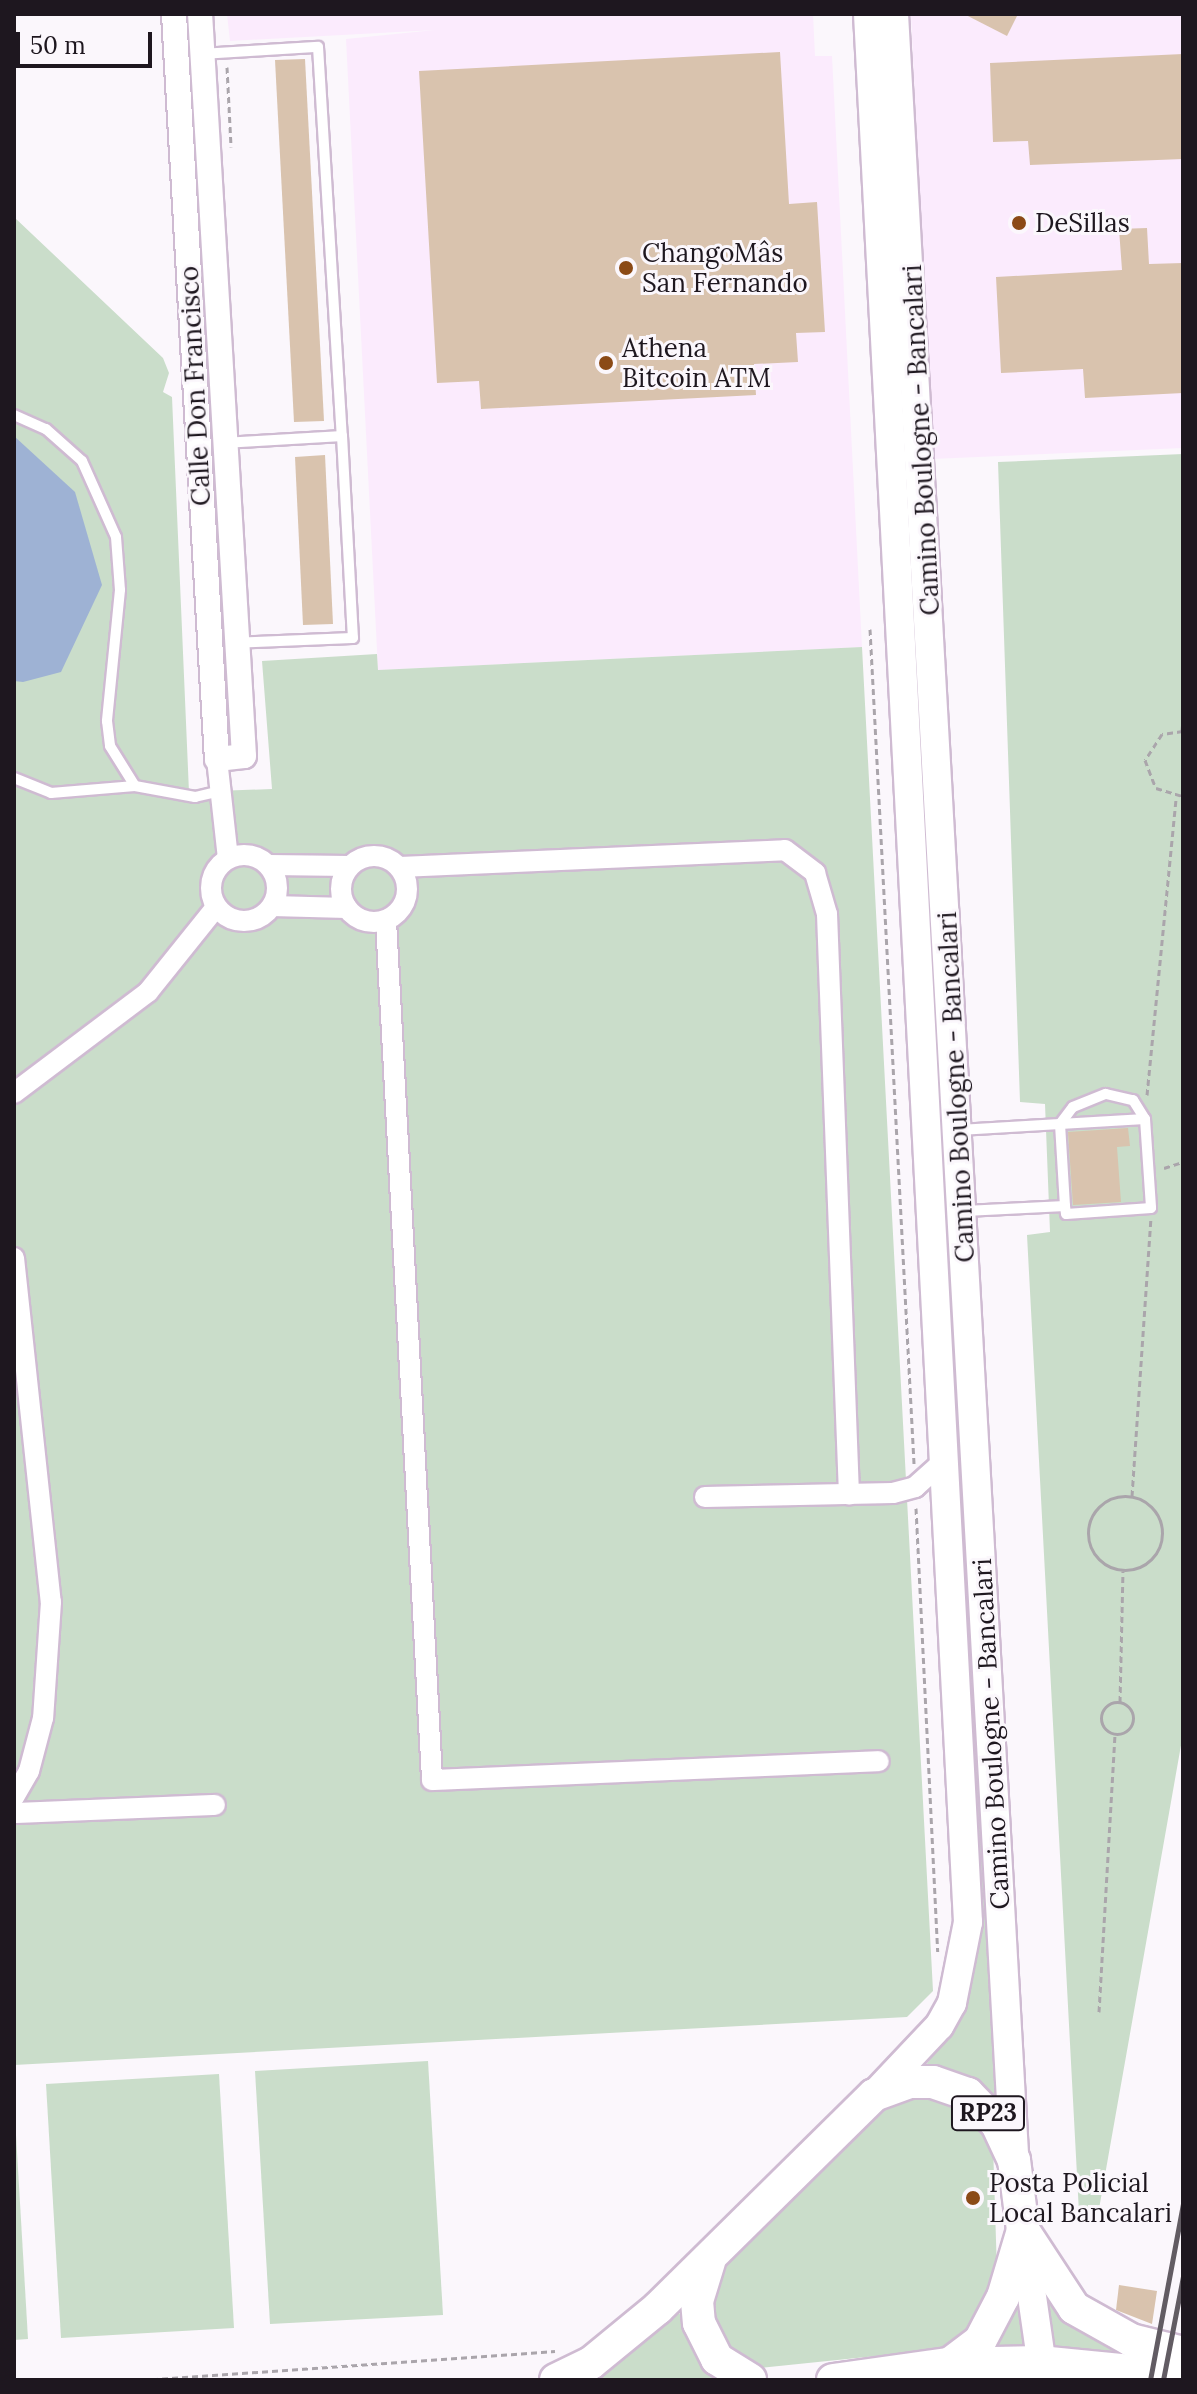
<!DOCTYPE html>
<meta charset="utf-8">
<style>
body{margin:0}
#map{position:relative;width:1197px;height:2394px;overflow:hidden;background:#fbf7fc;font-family:Lora,serif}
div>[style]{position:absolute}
.built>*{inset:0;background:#fbebfd}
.green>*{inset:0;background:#caddca}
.water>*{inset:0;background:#9eb2d4}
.building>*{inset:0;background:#d9c3ae}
.path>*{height:3px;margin-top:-1.5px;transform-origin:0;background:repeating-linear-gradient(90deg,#aaa5ab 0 6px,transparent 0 10px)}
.path>.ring{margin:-1.5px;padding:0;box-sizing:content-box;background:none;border:3px solid #aaa5ab;border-radius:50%}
.roads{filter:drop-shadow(2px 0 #cfbbd2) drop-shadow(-2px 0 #cfbbd2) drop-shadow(0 2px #cfbbd2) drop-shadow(0 -2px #cfbbd2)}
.service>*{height:10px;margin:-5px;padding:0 5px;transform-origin:5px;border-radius:5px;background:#fff}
.minor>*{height:20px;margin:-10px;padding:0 10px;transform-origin:10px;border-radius:10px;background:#fff}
.minor>.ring{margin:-10px;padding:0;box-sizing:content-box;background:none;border:20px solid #fff;border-radius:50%}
.tertiary>*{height:24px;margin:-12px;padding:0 12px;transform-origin:12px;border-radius:12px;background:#fff}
.secondary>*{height:28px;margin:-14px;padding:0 14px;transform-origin:14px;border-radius:14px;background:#fff}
.primary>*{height:32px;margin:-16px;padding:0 16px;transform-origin:16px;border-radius:16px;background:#fff}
.rail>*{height:5px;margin:-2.5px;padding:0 2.5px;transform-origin:2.5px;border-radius:2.5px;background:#625c63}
.dots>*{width:22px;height:22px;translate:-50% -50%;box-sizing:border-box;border:4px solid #fbf7fc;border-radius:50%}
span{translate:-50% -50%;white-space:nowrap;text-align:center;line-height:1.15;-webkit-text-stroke:6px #fbf7fc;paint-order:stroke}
.shield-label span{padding:2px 6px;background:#fbf7fc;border:2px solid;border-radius:6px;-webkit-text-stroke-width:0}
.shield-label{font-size:24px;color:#1e171f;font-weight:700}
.poi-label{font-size:26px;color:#1e171f}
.left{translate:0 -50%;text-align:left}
.street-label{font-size:26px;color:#1e171f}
.frame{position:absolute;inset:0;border:16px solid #1e171f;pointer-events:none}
.scale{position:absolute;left:16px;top:32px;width:136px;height:36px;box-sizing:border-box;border:4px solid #1e171f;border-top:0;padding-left:10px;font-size:24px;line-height:28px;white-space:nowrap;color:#1e171f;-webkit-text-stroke:6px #fbf7fc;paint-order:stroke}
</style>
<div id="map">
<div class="built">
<i style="clip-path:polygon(227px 14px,813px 14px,815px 56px,832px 56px,862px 647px,378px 670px,346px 39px,435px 30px,230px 41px)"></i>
<i style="clip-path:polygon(911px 14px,1183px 14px,1183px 448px,932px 459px)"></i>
</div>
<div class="green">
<i style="clip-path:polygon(14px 217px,163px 358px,169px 373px,163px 392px,172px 397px,189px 792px,272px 789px,262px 661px,377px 654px,378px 670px,862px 647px,933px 1991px,907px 2017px,14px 2065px)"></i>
<i style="clip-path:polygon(1183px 454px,1183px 1734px,1099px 2209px,1079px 2213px,1027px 1235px,1050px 1232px,1045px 1104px,1020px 1102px,998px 462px)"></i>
<i style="clip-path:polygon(948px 1220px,1005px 2106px,924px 2068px,957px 2020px,976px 1961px)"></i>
<i style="clip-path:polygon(428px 2061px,443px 2315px,270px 2324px,255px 2071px)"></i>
<i style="clip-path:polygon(219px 2074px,234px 2328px,61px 2338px,46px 2084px)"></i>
<i style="clip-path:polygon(922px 2094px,971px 2112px,993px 2145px,997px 2272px,983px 2322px,944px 2349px,760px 2368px,723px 2345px,709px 2314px,724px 2260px,882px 2110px)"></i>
<i style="clip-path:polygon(14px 2101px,28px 2339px,14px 2340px)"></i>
<i style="clip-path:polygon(1016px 2281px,1028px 2349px,994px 2348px)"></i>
<i style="clip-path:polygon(1039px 2286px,1150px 2357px,1052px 2351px)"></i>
<i style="clip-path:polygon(677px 2310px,724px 2380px,588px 2380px,641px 2344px)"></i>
</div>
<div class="water">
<i style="clip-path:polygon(14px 436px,75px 492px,102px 585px,61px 672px,23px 682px,14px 681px)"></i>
</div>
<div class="building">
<i style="clip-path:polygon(964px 14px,1018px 14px,1007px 36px)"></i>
<i style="clip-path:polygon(780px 52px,789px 204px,817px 202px,825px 332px,796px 333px,798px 362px,754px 364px,756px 395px,481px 409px,479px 381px,437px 383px,419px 71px)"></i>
<i style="clip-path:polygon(1183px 54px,1183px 159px,1030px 165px,1028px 141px,993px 142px,990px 63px)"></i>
<i style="clip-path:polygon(305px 59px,324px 421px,294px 422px,275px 60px)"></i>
<i style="clip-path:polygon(1147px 228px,1149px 264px,1183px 263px,1183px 393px,1085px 398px,1083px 369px,1001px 373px,996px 277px,1122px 270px,1119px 229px)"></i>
<i style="clip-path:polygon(325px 455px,333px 624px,303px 625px,295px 457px)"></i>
<i style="clip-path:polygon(1128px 1128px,1130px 1146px,1117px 1147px,1121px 1202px,1073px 1205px,1068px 1132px)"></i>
<i style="clip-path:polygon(1119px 2285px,1157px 2291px,1152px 2324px,1116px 2310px)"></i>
</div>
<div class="path">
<i style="left:227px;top:67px;width:80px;rotate:87.1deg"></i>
<i style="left:870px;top:629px;width:836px;rotate:86.98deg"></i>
<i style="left:1182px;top:731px;width:12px;rotate:-85deg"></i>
<i style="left:1183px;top:731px;width:21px;rotate:172deg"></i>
<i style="left:1162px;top:734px;width:31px;rotate:123deg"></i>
<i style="left:1145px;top:760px;width:30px;rotate:69deg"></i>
<i style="left:1156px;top:788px;width:28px;rotate:17deg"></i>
<i style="left:1147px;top:1095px;width:299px;rotate:-84.4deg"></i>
<i style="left:1164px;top:1168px;width:20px;rotate:-18deg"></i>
<i class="ring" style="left:1088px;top:1496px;width:71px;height:71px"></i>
<i style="left:1132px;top:1496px;width:277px;rotate:-86.1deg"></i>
<i style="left:916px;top:1508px;width:444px;rotate:87.2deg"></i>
<i class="ring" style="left:1101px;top:1702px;width:29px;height:29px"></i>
<i style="left:1120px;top:1702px;width:131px;rotate:-88.7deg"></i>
<i style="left:1099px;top:2012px;width:278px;rotate:-86.7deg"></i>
<i style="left:142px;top:2380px;width:414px;rotate:-4deg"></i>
</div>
<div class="roads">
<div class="service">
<i style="left:202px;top:54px;width:116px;rotate:-3.5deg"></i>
<i style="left:318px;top:47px;width:390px;rotate:86.5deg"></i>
<i style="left:342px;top:436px;width:202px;rotate:86.9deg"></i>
<i style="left:353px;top:638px;width:117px;rotate:177.6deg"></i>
<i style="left:14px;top:415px;width:35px;rotate:24deg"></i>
<i style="left:46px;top:429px;width:48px;rotate:41.6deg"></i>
<i style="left:82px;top:461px;width:83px;rotate:65.9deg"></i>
<i style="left:116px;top:537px;width:53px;rotate:85.7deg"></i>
<i style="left:120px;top:590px;width:132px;rotate:95.7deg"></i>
<i style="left:107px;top:721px;width:25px;rotate:83deg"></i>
<i style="left:110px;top:746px;width:47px;rotate:58deg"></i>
<i style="left:224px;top:443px;width:118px;rotate:-3.4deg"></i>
<i style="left:14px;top:778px;width:40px;rotate:22deg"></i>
<i style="left:51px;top:793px;width:84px;rotate:-4.8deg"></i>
<i style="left:135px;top:786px;width:61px;rotate:10.4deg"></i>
<i style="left:195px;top:797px;width:28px;rotate:-13deg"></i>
<i style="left:959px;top:1130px;width:101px;rotate:-3.4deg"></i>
<i style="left:1060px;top:1124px;width:21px;rotate:-53deg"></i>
<i style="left:1073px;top:1107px;width:35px;rotate:-22deg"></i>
<i style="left:1106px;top:1094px;width:28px;rotate:13deg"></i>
<i style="left:1133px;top:1100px;width:22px;rotate:58deg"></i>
<i style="left:965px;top:1211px;width:100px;rotate:-2.9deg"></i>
<i style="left:1065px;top:1206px;width:82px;rotate:-93.5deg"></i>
<i style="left:1060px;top:1124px;width:85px;rotate:-3.4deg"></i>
<i style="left:1145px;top:1119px;width:89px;rotate:86.1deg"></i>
<i style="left:1151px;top:1208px;width:85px;rotate:176deg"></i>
<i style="left:1066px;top:1214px;width:8px;rotate:-97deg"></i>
</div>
<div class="minor">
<i style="left:217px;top:759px;width:100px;rotate:83.7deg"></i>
<i class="ring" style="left:211px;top:855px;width:46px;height:46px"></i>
<i class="ring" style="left:341px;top:856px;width:46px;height:46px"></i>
<i style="left:269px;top:865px;width:80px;rotate:0.7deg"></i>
<i style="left:400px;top:867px;width:385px;rotate:-2.5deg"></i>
<i style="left:785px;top:850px;width:38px;rotate:37deg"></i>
<i style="left:815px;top:873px;width:43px;rotate:73.7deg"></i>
<i style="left:827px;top:914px;width:581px;rotate:87.83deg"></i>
<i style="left:272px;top:906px;width:75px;rotate:1.5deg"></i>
<i style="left:386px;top:921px;width:860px;rotate:86.93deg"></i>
<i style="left:432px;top:1780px;width:447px;rotate:-2.4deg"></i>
<i style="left:14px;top:1093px;width:168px;rotate:-37deg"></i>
<i style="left:148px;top:992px;width:109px;rotate:-51.3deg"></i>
<i style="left:14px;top:1258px;width:346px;rotate:83.9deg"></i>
<i style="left:51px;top:1602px;width:116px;rotate:93.9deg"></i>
<i style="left:43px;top:1718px;width:55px;rotate:104.8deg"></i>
<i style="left:29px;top:1771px;width:30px;rotate:120deg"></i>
<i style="left:705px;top:1497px;width:188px;rotate:-1.2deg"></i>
<i style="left:893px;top:1493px;width:23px;rotate:-15deg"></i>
<i style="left:915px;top:1487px;width:38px;rotate:-42deg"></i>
<i style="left:14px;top:1813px;width:201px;rotate:-2.3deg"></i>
</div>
<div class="tertiary">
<i style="left:174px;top:14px;width:746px;rotate:86.7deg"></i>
<i style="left:217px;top:759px;width:27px;rotate:-6deg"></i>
<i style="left:244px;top:756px;width:743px;rotate:-93.39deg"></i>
</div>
<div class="secondary">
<i style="left:868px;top:14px;width:1911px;rotate:87deg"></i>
<i style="left:968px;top:1922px;width:83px;rotate:101.2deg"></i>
<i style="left:952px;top:2003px;width:26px;rotate:119deg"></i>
<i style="left:939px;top:2026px;width:95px;rotate:133.3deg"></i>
<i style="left:894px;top:14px;width:2143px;rotate:86.79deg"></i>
<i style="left:1023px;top:2234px;width:148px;rotate:81.8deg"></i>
</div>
<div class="primary">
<i style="left:1023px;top:2230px;width:93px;rotate:56.8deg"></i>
<i style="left:1074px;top:2308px;width:65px;rotate:29.3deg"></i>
<i style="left:1131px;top:2340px;width:54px;rotate:14deg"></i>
<i style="left:709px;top:2262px;width:41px;rotate:107.1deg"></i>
<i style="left:697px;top:2301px;width:22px;rotate:85deg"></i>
<i style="left:699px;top:2323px;width:40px;rotate:63.4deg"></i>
<i style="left:717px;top:2359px;width:39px;rotate:32deg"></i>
<i style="left:556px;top:2380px;width:39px;rotate:-26deg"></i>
<i style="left:591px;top:2363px;width:87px;rotate:-39.4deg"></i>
<i style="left:658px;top:2308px;width:303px;rotate:-44.6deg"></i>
<i style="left:874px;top:2095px;width:38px;rotate:-20deg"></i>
<i style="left:910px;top:2082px;width:23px"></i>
<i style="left:933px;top:2082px;width:37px;rotate:19deg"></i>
<i style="left:968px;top:2094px;width:42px;rotate:46deg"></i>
<i style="left:997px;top:2124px;width:40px;rotate:65deg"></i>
<i style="left:1014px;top:2160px;width:71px;rotate:82.7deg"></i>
<i style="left:1023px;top:2230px;width:70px;rotate:106.6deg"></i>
<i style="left:1003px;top:2297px;width:50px;rotate:117.6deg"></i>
<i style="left:980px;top:2341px;width:39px;rotate:143deg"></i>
<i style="left:833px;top:2380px;width:117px;rotate:-7.9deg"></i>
<i style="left:949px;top:2364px;width:91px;rotate:-1.3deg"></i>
<i style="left:1040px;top:2362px;width:144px;rotate:5.6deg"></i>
</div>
</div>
<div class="rail">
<i style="left:1150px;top:2380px;width:179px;rotate:-79.4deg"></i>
<i style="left:1163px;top:2380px;width:106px;rotate:-79.1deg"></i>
</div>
<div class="dots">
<i style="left:1019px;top:223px;background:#8b4a16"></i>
<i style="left:626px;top:268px;background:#8b4a16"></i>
<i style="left:606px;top:363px;background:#8b4a16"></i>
<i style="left:973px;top:2198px;background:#8b4a16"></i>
</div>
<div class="shield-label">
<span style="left:988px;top:2113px">RP23</span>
</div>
<div class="poi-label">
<span class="left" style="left:1035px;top:223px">DeSillas</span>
<span class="left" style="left:642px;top:268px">ChangoMâs<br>San Fernando</span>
<span class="left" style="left:622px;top:363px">Athena<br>Bitcoin ATM</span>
<span class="left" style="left:989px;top:2198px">Posta Policial<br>Local Bancalari</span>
</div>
<div class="street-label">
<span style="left:195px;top:386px;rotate:-93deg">Calle Don Francisco</span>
<span style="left:921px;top:440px;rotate:-93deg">Camino Boulogne - Bancalari</span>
<span style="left:956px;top:1087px;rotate:-93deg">Camino Boulogne - Bancalari</span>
<span style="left:991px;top:1734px;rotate:-93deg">Camino Boulogne - Bancalari</span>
</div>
<div class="frame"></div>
<div class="scale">50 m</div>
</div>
